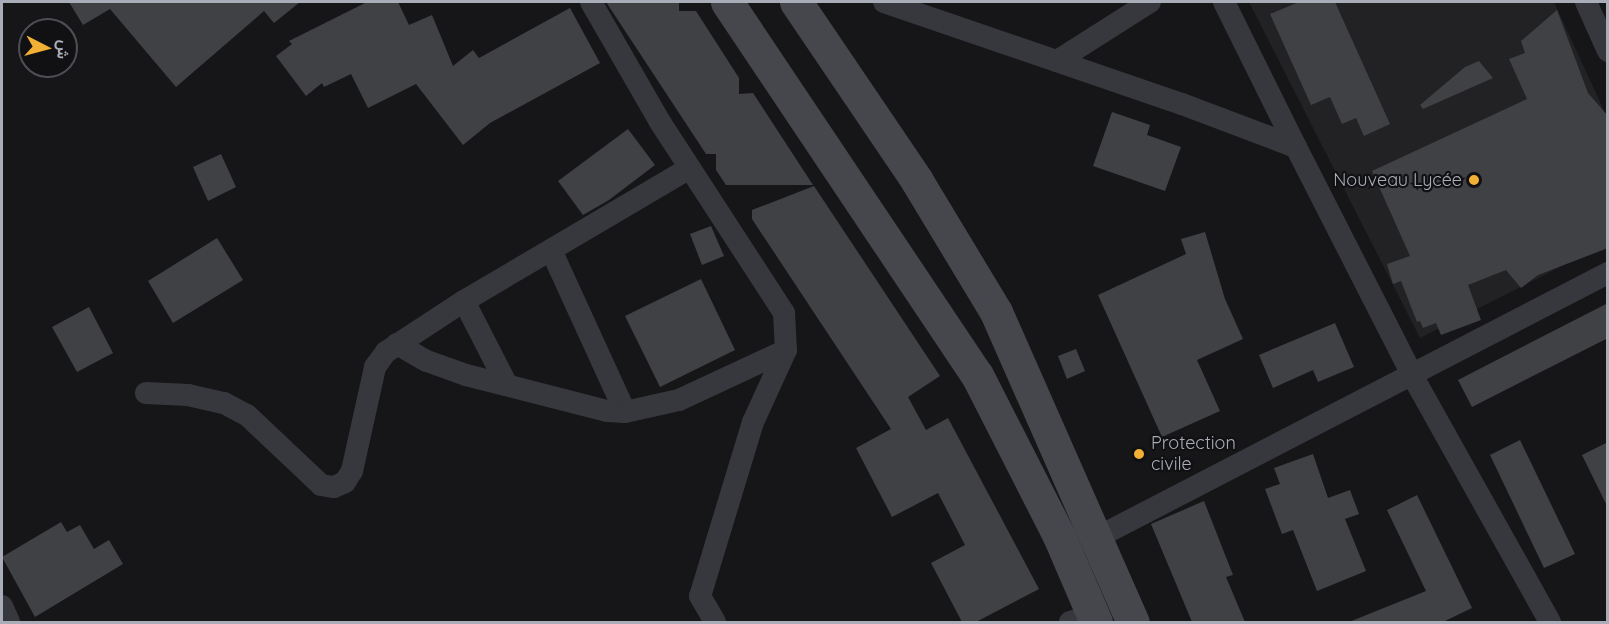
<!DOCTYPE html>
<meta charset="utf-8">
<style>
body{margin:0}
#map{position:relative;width:1609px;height:624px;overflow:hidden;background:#161618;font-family:Quicksand,Vazirmatn,sans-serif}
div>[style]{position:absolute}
.built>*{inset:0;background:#222225}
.building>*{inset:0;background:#404145}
.street>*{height:22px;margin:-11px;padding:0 11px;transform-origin:11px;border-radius:11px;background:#37383d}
.secondary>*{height:33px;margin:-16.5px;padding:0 16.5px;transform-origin:16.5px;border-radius:16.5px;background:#45474d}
.dots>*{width:16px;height:16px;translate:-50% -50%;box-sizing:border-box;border:3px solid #111113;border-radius:50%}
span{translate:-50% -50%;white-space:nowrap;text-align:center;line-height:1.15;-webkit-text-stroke:4.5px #111113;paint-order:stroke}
.poi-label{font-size:18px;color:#a8adb8}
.right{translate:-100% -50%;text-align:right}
.left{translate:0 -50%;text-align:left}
.frame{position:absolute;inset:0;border:3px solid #a8adb8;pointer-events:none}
.north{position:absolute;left:18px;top:18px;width:60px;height:60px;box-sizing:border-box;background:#111113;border:2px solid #4d4f55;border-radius:50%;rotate:96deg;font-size:16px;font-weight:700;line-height:24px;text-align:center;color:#a8adb8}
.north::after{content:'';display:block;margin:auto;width:21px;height:27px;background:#f2b134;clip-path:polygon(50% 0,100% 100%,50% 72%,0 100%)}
</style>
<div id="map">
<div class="built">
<i style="clip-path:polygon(1249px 2px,1554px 2px,1607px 117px,1607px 243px,1420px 338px)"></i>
</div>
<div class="building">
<i style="clip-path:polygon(69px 2px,300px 2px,274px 23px,264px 11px,176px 87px,110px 9px,83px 25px)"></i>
<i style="clip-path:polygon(367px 2px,398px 2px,409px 25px,432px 15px,453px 66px,473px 50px,479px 58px,570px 8px,600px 63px,490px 123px,463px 145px,416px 84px,368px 108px,351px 74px,324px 87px,322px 83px,306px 96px,276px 56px,292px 44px,289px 41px)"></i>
<i style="clip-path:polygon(606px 2px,679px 2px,679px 11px,696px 11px,739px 78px,739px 94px,753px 93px,813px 185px,726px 185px,716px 170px,716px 154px,706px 154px)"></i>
<i style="clip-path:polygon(1299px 2px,1335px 2px,1390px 124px,1364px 136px,1356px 118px,1342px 124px,1330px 97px,1311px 105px,1270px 14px)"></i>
<i style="clip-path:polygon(1557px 10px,1588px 93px,1608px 116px,1608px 248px,1538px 275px,1521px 288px,1506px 270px,1468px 285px,1481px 320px,1441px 335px,1436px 323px,1423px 328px,1420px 321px,1417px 322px,1401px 281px,1393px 284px,1387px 264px,1410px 256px,1372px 171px,1527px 99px,1509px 59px,1525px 53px,1521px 41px)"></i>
<i style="clip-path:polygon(1479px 61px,1493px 78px,1423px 109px,1420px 105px,1465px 67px)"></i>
<i style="clip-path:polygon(1112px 112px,1150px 125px,1147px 135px,1181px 147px,1165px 191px,1093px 166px)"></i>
<i style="clip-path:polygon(628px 129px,655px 165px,609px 200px,583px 215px,558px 181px)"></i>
<i style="clip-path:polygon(221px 154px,236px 187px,208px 201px,193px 167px)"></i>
<i style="clip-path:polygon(814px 186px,940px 376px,908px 397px,926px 430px,948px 418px,1039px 589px,976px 622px,962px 622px,931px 563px,965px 545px,938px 493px,892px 517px,856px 448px,891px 429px,752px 219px,752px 210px)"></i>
<i style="clip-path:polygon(711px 226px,724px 256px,702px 265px,690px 234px)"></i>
<i style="clip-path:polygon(1205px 232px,1225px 299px,1243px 339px,1197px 360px,1220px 411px,1162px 437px,1098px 295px,1186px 254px,1181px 239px)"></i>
<i style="clip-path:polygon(217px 238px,243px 280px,173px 323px,148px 281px)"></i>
<i style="clip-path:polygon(701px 279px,735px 350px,660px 387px,625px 316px)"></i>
<i style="clip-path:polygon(1608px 303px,1608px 338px,1472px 407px,1458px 380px)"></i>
<i style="clip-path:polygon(89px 307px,113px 353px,77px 372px,52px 327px)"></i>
<i style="clip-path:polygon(1335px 323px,1354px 367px,1318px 382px,1313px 370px,1273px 388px,1259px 355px)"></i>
<i style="clip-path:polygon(1076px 349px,1085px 371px,1067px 379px,1058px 356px)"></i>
<i style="clip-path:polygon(1520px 440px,1575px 554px,1544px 568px,1490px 455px)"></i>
<i style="clip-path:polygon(1608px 442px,1608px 508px,1582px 455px)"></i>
<i style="clip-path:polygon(1313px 454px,1328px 498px,1350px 490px,1359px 514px,1345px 519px,1366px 571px,1317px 591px,1293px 530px,1282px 534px,1265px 489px,1280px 484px,1274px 468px)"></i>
<i style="clip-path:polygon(1417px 495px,1472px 608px,1443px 622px,1349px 622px,1426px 591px,1387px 510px)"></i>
<i style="clip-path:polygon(1204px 501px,1233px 575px,1226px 577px,1245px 622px,1192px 622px,1151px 524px)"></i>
<i style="clip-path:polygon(61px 522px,67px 532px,80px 525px,94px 549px,109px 540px,123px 564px,35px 617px,2px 557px)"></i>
</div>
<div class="street">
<i style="left:591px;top:2px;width:138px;rotate:60.1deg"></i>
<i style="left:660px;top:122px;width:228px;rotate:57deg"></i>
<i style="left:784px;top:313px;width:37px;rotate:87deg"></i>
<i style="left:786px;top:350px;width:79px;rotate:114.6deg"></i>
<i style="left:753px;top:422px;width:182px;rotate:106.9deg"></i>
<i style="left:700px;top:596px;width:30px;rotate:60deg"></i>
<i style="left:884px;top:2px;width:315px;rotate:18.9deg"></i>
<i style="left:1182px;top:104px;width:122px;rotate:20.7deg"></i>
<i style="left:1296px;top:147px;width:256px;rotate:63deg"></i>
<i style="left:1412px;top:375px;width:283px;rotate:60.8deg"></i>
<i style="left:1224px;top:2px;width:162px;rotate:63.6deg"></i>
<i style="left:1586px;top:2px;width:54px;rotate:65.8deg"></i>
<i style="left:1057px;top:61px;width:110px;rotate:-32.4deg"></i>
<i style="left:551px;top:250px;width:178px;rotate:65.4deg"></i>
<i style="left:464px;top:301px;width:94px;rotate:62.9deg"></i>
<i style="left:397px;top:344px;width:34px;rotate:30deg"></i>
<i style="left:427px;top:361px;width:41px;rotate:19.7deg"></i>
<i style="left:466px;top:375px;width:146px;rotate:14.3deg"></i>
<i style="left:607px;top:411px;width:18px;rotate:3deg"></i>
<i style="left:625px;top:412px;width:55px;rotate:-12.5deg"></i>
<i style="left:679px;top:400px;width:118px;rotate:-25deg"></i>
<i style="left:146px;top:393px;width:42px;rotate:2.7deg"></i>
<i style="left:188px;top:395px;width:37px;rotate:13deg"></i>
<i style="left:224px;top:403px;width:26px;rotate:28deg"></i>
<i style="left:247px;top:415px;width:102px;rotate:43.4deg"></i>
<i style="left:321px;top:485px;width:13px;rotate:9deg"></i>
<i style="left:334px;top:487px;width:12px;rotate:-24deg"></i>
<i style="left:345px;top:482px;width:13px;rotate:-58deg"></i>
<i style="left:352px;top:471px;width:107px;rotate:-77.5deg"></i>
<i style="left:375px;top:367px;width:19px;rotate:-54deg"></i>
<i style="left:386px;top:352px;width:93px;rotate:-33.2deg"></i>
<i style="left:464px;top:301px;width:262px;rotate:-30.5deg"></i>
<i style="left:1096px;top:538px;width:577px;rotate:-27.37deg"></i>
<i style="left:2px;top:606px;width:17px;rotate:66deg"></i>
<i style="left:1070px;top:622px;width:24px;rotate:-17deg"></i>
</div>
<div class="secondary">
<i style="left:727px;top:2px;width:449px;rotate:56.2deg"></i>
<i style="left:977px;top:375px;width:181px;rotate:63deg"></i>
<i style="left:1059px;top:536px;width:94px;rotate:66.7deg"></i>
<i style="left:796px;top:2px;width:216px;rotate:55.9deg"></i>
<i style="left:917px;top:181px;width:153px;rotate:58.9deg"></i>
<i style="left:996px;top:312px;width:339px;rotate:66.2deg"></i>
</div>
<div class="dots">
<i style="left:1474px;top:180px;background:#f2b134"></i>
<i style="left:1139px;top:454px;background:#f2b134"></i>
</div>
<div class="poi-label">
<span class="right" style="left:1462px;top:180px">Nouveau Lycée</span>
<span class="left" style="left:1151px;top:454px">Protection<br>civile</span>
</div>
<div class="frame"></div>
<div class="north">ش</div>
</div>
